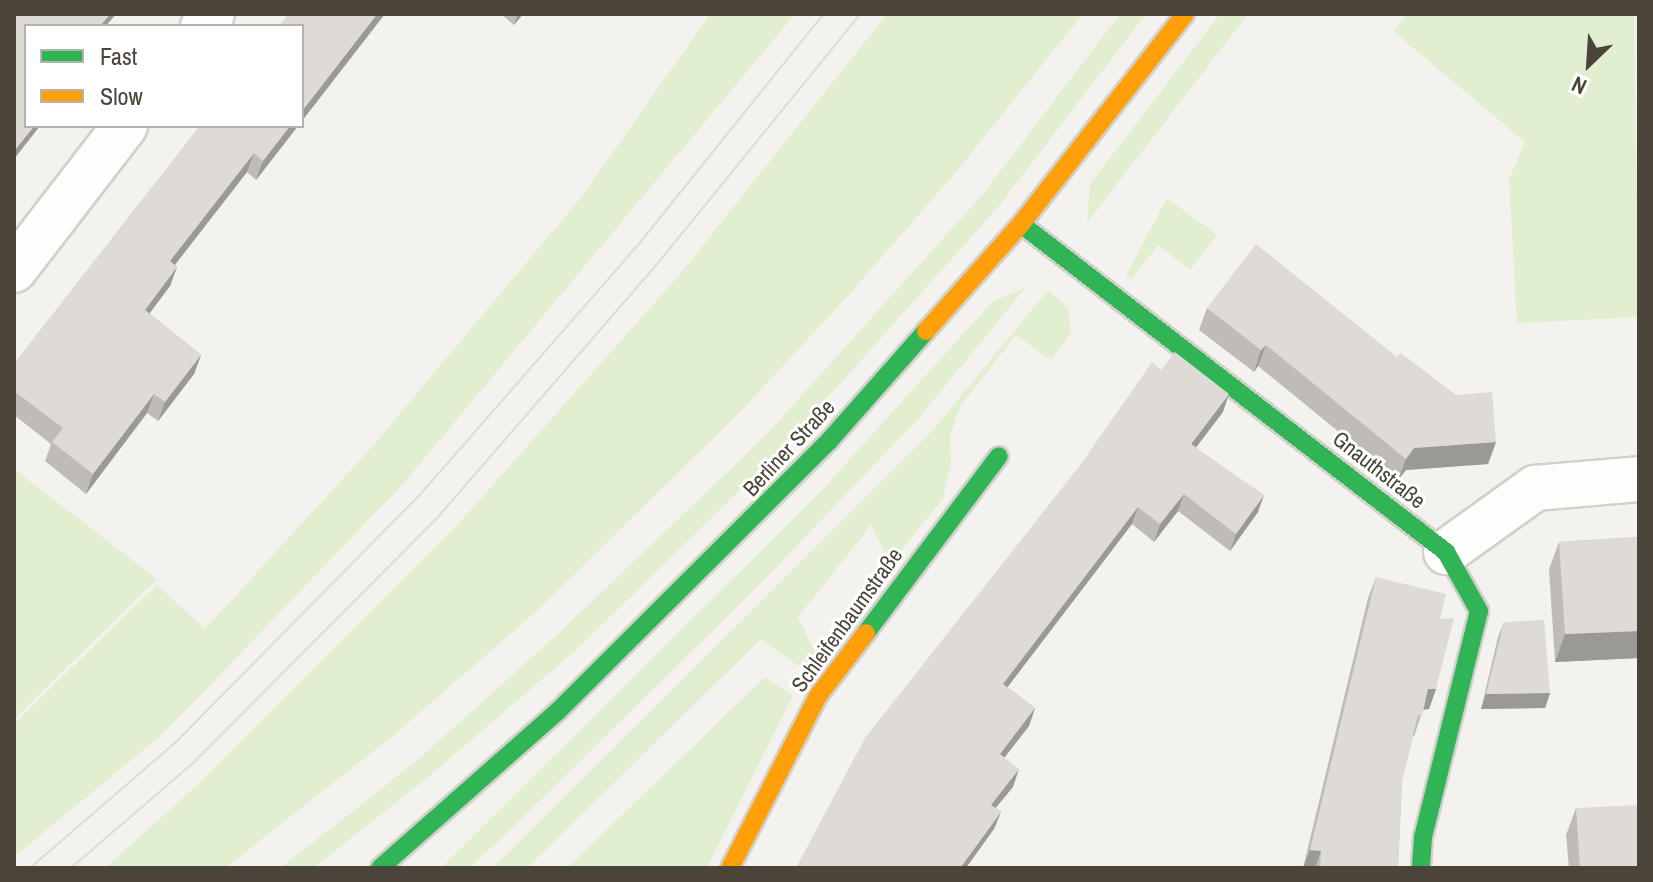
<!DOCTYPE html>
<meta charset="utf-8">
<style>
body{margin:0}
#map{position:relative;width:1653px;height:882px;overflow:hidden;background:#f4f2ee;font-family:"Archivo Narrow",sans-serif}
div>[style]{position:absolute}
.green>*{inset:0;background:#e1eecf}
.roads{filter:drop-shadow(2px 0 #d2d0cb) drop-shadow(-2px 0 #d2d0cb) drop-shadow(0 2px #d2d0cb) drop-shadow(0 -2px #d2d0cb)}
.street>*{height:44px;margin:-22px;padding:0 22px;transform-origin:22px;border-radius:22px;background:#fdfdfc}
.fast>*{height:18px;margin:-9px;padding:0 9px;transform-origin:9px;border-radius:9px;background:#30b455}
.slow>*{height:18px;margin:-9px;padding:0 9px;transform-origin:9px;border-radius:9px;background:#ff9f0a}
.tram>*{height:2px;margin:-1px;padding:0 1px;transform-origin:1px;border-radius:1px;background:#dbdbda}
.wall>*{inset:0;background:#bfbcb8}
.shaded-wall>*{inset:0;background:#9b9996}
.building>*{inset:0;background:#dedbd6}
span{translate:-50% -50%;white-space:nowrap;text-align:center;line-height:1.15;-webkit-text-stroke:6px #fff;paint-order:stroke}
.street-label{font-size:22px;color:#4b4439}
.frame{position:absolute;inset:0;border:16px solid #4b4439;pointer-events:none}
.legend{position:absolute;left:24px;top:24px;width:280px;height:104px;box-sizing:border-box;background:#fff;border:2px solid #b7b4b0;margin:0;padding:10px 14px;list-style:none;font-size:24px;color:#4b4439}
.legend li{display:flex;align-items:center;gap:16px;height:40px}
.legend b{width:40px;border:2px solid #b7b4b0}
.north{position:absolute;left:1549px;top:24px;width:80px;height:80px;-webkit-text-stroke:6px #fff;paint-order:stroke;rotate:205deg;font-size:22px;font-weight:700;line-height:32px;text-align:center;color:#4b4439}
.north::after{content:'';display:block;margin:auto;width:28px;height:36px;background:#4b4439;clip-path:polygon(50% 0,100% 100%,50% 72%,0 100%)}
</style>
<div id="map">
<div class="green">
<i style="clip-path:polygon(710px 14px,795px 14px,403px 484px,165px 732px,14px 857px,14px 724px,157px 585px,205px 629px,372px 447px,583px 195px)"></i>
<i style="clip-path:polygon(887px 14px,1083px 14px,957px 171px,847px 297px,740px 412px,538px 610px,394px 735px,225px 868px,105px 868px,205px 778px,453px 530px,681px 273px)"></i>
<i style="clip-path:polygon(1120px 14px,1146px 14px,998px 207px,780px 451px,577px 649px,426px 779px,313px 868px,280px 868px,413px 764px,560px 632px,765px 436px,983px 194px)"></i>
<i style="clip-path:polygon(1220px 14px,1248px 14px,1087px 223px,1090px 184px)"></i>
<i style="clip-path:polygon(1407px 14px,1634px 14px,1639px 317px,1517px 323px,1509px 179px,1525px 142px,1393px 31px)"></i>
<i style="clip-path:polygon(1167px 198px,1217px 235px,1190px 270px,1158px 245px,1132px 279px,1126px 276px)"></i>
<i style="clip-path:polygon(1026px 287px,919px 418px,761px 583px,498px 842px,468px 868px,441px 868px,822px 490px,992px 302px)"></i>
<i style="clip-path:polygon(1048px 290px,1068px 308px,1071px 333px,1051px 360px,1016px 335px,960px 407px,950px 435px,951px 466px,943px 498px,891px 564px,871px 525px,798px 617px,818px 659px,808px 673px,761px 639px,527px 868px,493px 868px,932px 431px)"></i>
<i style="clip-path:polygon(14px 469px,157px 579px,14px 719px)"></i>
<i style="clip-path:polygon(765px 677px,793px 696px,707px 868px,567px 868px)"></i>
</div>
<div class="roads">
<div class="street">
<i style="left:203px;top:26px;width:15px;rotate:-53deg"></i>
<i style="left:14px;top:270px;width:182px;rotate:-52.4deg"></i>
<i style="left:1446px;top:552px;width:110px;rotate:-35.7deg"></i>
<i style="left:1535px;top:488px;width:104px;rotate:-4.9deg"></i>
</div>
<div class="fast">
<i style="left:1021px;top:224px;width:537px;rotate:37.66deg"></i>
<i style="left:1446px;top:552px;width:68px;rotate:60.8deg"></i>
<i style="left:1479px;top:611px;width:233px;rotate:103.9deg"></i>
<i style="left:1423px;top:837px;width:31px;rotate:94deg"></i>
<i style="left:866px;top:633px;width:221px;rotate:-53.1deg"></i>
<i style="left:380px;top:868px;width:237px;rotate:-41.4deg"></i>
<i style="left:558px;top:711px;width:383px;rotate:-44.9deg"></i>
<i style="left:829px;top:441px;width:147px;rotate:-48.6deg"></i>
</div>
<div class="slow">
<i style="left:926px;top:331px;width:143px;rotate:-48.4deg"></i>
<i style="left:1021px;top:224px;width:266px;rotate:-52deg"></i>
<i style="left:730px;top:868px;width:193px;rotate:-62.9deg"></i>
<i style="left:818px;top:696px;width:79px;rotate:-52.7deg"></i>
</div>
</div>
<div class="tram">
<i style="left:30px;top:868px;width:191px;rotate:-40.8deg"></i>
<i style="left:175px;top:743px;width:346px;rotate:-45.4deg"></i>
<i style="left:418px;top:497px;width:341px;rotate:-48.9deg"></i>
<i style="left:642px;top:240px;width:290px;rotate:-51.2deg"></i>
<i style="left:71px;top:868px;width:161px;rotate:-40.7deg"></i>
<i style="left:193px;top:763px;width:347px;rotate:-45.1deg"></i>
<i style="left:438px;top:517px;width:342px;rotate:-49.1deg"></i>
<i style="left:662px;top:258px;width:314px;rotate:-50.9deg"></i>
</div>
<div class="wall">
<i style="clip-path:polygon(501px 14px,523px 14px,514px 25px)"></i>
<i style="clip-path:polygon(200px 126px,298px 126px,256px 180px,247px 172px,175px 265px,177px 267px,170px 286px,149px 313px,201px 355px,194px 374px,158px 421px,147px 413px,86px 494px,45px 461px,51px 444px,14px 415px,14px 364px)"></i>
<i style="clip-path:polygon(1207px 308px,1496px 442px,1488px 464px,1406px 470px,1398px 480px,1258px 366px,1254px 372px,1199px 330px)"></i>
<i style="clip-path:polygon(1223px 412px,1196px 447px,1258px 512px,1230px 551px,1178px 511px,1154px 542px,1132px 524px,1007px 687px,1035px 708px,1029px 726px,1004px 757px,1013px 787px,995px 808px,1001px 812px,994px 829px,796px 868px)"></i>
<i style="clip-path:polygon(1639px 537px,1639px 658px,1555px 662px,1549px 569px,1559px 542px)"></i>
<i style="clip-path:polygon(1376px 577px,1440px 619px,1436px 689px,1429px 709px,1423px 709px,1414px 737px,1413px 736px,1402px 780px,1398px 868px,1303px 868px,1368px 598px)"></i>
<i style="clip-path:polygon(1504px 622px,1550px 693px,1545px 708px,1481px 709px,1498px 637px)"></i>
<i style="clip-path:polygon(1576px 808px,1639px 868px,1569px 868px,1566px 835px)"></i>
</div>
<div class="shaded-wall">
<i style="clip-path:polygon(110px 14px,116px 14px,106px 26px,100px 26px)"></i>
<i style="clip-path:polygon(377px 14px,385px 14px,302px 121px,302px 111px)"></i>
<i style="clip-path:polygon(518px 14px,523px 14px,514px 25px)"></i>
<i style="clip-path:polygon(34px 126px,40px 126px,14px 159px,14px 151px)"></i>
<i style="clip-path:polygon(290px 126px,298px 126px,256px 180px,263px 161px)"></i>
<i style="clip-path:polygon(254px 153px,247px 172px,163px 280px,170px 261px)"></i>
<i style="clip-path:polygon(177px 267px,170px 286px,138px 329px,145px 310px)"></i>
<i style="clip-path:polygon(1266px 345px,1258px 366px,1254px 372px,1261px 350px)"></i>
<i style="clip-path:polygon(201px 355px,194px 374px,158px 421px,165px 402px)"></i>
<i style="clip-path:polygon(154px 394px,147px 413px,86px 494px,93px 474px)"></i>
<i style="clip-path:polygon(1229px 394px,1223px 412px,1185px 462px,1191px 444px)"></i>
<i style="clip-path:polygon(1496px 442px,1488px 464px,1406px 470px,1398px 480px,1406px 459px,1414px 448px)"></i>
<i style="clip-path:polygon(1184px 494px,1178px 511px,1154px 542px,1160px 524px)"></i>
<i style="clip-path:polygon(1264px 495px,1258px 512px,1230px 551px,1236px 534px)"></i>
<i style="clip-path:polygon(1138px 507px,1132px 524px,997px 701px,1003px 684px)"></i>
<i style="clip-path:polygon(1639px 631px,1639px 658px,1555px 662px,1565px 634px)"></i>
<i style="clip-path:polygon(1428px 689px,1436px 689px,1429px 709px,1421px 710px)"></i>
<i style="clip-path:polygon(1550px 693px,1545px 708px,1481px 709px,1486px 694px)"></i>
<i style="clip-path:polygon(1035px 708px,1029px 726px,994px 771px,1000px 754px)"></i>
<i style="clip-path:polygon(1019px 769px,1013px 787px,984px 822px,991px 805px)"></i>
<i style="clip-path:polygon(1001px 812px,994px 829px,966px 868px,960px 868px)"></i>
<i style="clip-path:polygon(1310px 850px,1321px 851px,1315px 868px,1303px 868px)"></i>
</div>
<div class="building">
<i style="clip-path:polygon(14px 14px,110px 14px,100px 26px,26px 26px,26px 126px,34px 126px,14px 151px)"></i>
<i style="clip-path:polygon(288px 14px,377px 14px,302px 111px,302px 26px,279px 26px)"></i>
<i style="clip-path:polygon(200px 126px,290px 126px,263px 161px,254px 153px,170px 261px,177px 267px,145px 310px,201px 355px,165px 402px,154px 394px,93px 474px,52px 442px,63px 428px,14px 391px,14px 364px)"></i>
<i style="clip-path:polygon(1256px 244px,1397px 357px,1401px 353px,1456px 395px,1492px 392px,1496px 442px,1414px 448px,1406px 459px,1266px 345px,1261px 350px,1207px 308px)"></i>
<i style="clip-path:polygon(1175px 352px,1229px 394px,1191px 444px,1264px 495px,1236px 534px,1184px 494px,1160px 524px,1138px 507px,1003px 684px,1035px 708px,1000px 754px,1019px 769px,991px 805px,1001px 812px,960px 868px,796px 868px,865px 738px,1081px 464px,1152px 362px,1161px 370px)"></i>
<i style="clip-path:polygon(1639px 537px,1639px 631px,1565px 634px,1559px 542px)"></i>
<i style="clip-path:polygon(1376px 577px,1446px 594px,1440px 619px,1454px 618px,1436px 689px,1428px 689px,1422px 716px,1418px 715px,1402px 780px,1398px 868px,1320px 868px,1321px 851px,1310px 850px)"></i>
<i style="clip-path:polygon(1544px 620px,1550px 693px,1486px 694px,1504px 622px)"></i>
<i style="clip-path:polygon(1639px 805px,1639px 868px,1580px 868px,1576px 808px)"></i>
</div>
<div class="street-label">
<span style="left:789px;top:448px;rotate:-47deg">Berliner Straße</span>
<span style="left:1379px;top:470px;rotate:38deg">Gnauthstraße</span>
<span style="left:847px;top:620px;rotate:-54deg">Schleifenbaumstraße</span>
</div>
<div class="frame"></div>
<ul class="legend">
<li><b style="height:10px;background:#30b455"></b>Fast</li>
<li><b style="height:10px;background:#ff9f0a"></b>Slow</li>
</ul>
<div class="north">N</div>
</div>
